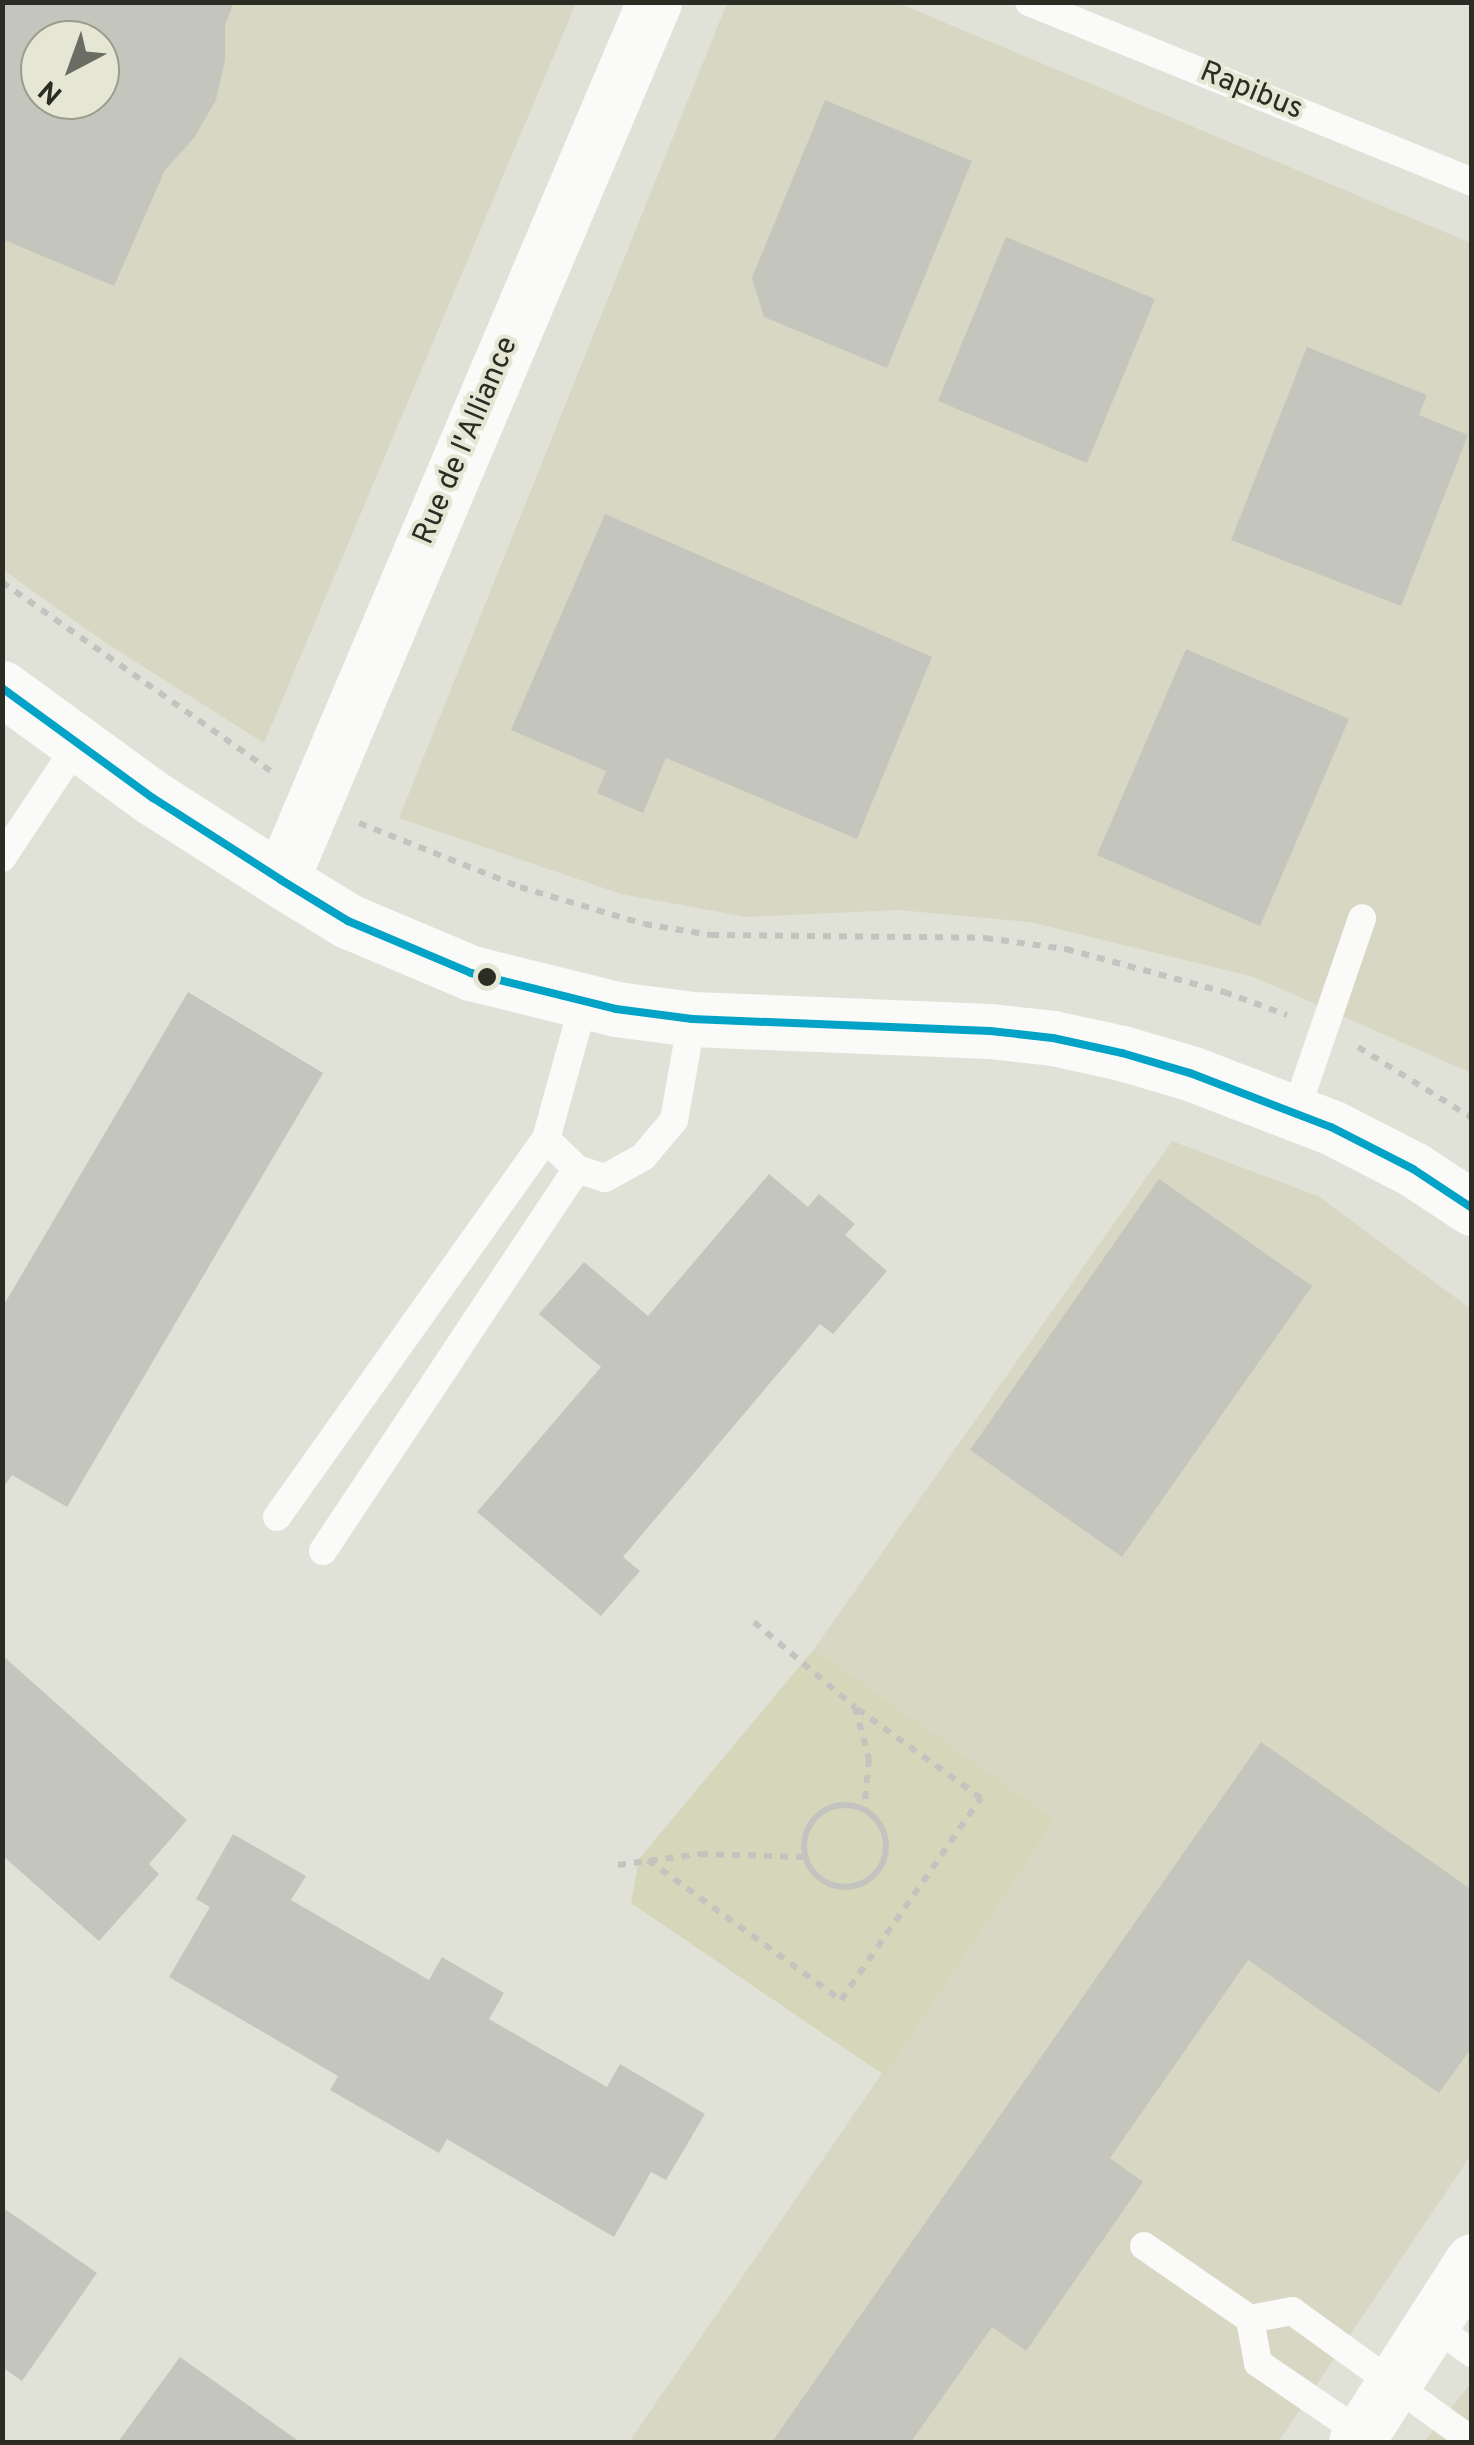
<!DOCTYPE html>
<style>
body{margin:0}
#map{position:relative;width:1474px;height:2445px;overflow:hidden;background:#e1e2d7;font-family:Overpass,sans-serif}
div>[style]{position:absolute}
.built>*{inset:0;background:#d7d7c4}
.green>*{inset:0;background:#d6d6ba}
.building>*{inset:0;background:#c4c5bd}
.path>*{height:6px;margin-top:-3px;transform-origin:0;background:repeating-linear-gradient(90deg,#c3c3bf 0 8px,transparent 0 16px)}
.path>.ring{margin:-3px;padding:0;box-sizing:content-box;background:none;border:6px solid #c3c3bf;border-radius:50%}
.service>*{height:28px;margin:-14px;padding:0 14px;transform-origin:14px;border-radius:14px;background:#fafbf9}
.tertiary>*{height:55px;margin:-27.5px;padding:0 27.5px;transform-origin:27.5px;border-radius:27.5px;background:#fafbf9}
.secondary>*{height:55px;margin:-27.5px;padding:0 27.5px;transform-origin:27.5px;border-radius:27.5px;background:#fafbf9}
.bus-1>*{height:8px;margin:-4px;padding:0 4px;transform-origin:4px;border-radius:4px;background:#02a3c6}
.dots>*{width:28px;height:28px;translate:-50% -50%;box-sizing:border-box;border:5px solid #e5e6d3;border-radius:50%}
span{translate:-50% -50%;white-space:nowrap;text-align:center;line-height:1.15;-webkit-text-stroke:8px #e5e6d3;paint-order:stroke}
.street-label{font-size:30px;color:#2b2c24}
.frame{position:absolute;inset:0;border:5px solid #2b2c24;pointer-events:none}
.north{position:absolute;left:20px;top:20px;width:100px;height:100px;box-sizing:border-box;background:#e5e6d3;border:2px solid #9b9c8d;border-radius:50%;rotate:221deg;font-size:28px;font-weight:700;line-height:40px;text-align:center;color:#2b2c24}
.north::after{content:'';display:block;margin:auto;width:35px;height:45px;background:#6b6c63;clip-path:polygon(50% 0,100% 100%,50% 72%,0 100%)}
</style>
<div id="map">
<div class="built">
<i style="clip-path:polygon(evenodd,3px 3px,576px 3px,264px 743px,106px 643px,3px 570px,3px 3px,40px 40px,100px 40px,100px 100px,40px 100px,40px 40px)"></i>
<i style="clip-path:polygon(727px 3px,898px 3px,1471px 243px,1471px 1073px,1254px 977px,1030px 922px,898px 910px,747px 917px,621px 894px,399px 818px)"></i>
<i style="clip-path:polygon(1172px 1141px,1318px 1196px,1471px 1309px,1471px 2155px,1278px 2442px,629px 2442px,1055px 1821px,814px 1649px)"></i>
<i style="clip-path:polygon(1471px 2383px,1471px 2442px,1424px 2442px)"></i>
</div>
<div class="green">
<i style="clip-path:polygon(814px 1649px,1055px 1820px,884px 2075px,631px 1903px,639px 1859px)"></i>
</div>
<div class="building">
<i style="clip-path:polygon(evenodd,2px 2px,234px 2px,225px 25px,225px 60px,216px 100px,194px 138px,165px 170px,114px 286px,2px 239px,2px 2px,40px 40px,100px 40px,100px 100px,40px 100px,40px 40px)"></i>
<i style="clip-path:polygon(825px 100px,972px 161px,887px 368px,764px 317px,752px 278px)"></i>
<i style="clip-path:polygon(1006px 237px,1155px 299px,1087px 463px,938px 401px)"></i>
<i style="clip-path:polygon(1307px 347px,1427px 395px,1419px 415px,1468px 435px,1401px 606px,1231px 540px)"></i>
<i style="clip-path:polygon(605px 514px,932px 657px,857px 839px,666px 758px,643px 813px,597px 793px,606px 771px,511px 730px)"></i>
<i style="clip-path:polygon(1186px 649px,1349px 719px,1260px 926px,1097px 855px)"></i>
<i style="clip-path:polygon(188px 992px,323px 1073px,67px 1507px,12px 1475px,2px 1489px,2px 1308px)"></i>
<i style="clip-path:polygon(769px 1174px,808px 1207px,819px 1194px,855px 1224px,845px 1235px,887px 1271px,833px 1334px,820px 1324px,623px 1557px,640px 1571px,601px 1616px,477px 1512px,601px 1367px,539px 1314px,584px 1262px,648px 1316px)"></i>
<i style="clip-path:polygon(1159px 1179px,1312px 1286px,1122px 1557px,970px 1450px)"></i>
<i style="clip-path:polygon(2px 1655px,187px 1820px,149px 1864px,159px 1874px,99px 1941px,2px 1855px)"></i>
<i style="clip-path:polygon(1261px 1742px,1472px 1890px,1472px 2047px,1439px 2093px,1248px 1960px,1110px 2158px,1143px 2182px,1026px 2351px,992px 2327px,911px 2442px,772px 2442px)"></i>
<i style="clip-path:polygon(233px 1834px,306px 1876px,291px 1900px,429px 1980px,442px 1957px,504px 1993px,489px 2019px,607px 2087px,620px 2064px,705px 2114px,666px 2180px,651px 2172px,614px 2237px,447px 2139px,439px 2153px,330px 2090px,338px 2076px,169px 1977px,210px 1907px,196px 1899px)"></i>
<i style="clip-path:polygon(2px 2207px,97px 2273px,22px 2381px,2px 2367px)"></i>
<i style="clip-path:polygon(180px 2357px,300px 2442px,118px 2442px)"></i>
</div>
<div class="path">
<i style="left:2px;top:582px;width:329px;rotate:35.1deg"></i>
<i style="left:359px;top:823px;width:173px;rotate:21.7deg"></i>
<i style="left:520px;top:887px;width:129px;rotate:16.6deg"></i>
<i style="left:644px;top:924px;width:68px;rotate:9.3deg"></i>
<i style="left:711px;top:935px;width:274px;rotate:0.6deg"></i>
<i style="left:985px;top:938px;width:82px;rotate:7.7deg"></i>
<i style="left:1066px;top:949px;width:164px;rotate:15.2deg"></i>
<i style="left:1224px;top:992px;width:67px;rotate:20.1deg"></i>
<i style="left:1358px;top:1047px;width:134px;rotate:31.9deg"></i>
<i style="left:754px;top:1622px;width:132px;rotate:40.1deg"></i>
<i style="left:855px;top:1707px;width:54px;rotate:74.9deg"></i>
<i style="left:869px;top:1759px;width:50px;rotate:95.7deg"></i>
<i class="ring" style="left:804px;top:1805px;width:76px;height:76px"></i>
<i style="left:648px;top:1860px;width:238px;rotate:36deg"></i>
<i style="left:841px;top:2000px;width:246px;rotate:-55.3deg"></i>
<i style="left:981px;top:1798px;width:155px;rotate:-144.2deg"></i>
<i style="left:618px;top:1865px;width:83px;rotate:-7.6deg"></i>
<i style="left:700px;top:1854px;width:105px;rotate:1.6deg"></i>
</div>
<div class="service">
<i style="left:1029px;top:2px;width:478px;rotate:22.1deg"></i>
<i style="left:2px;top:858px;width:139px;rotate:-56.4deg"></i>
<i style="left:1295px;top:1113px;width:206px;rotate:-71deg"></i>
<i style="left:546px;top:1139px;width:43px;rotate:44.1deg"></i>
<i style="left:577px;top:1169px;width:29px;rotate:18deg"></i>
<i style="left:605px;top:1178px;width:43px;rotate:-28.9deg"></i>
<i style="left:643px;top:1157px;width:48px;rotate:-50deg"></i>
<i style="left:674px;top:1120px;width:103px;rotate:-79.9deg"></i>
<i style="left:277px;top:1517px;width:464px;rotate:-54.6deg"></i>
<i style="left:546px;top:1139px;width:142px;rotate:-74.5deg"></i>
<i style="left:323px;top:1551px;width:459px;rotate:-56.4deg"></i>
<i style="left:1144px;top:2246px;width:129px;rotate:34.6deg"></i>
<i style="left:1250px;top:2319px;width:45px;rotate:79.7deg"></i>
<i style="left:1258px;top:2363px;width:126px;rotate:34.3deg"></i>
<i style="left:1250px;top:2319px;width:43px;rotate:-10.8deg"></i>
<i style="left:1292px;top:2311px;width:222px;rotate:35.8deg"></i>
<i style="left:1433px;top:2325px;width:48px;rotate:35.7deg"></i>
</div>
<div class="tertiary">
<i style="left:2px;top:688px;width:187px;rotate:36.1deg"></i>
<i style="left:153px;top:798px;width:152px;rotate:32.6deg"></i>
<i style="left:281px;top:880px;width:79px;rotate:31.5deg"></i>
<i style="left:348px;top:921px;width:134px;rotate:22.9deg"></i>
<i style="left:471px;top:973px;width:149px;rotate:13.9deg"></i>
<i style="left:616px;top:1009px;width:77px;rotate:7.5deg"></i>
<i style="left:692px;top:1019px;width:298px;rotate:2.3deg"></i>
<i style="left:990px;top:1031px;width:63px;rotate:6.3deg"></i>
<i style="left:1053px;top:1038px;width:71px;rotate:12.3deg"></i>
<i style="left:1122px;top:1053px;width:71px;rotate:16.4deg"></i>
<i style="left:1190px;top:1073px;width:151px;rotate:21deg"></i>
<i style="left:1331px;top:1127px;width:92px;rotate:27.1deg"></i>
<i style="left:1413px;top:1169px;width:71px;rotate:33.5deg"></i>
<i style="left:281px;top:880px;width:954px;rotate:-66.98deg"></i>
</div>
<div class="secondary">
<i style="left:1356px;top:2442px;width:215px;rotate:-57.3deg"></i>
</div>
<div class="bus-1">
<i style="left:2px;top:688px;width:187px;rotate:36.1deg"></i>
<i style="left:153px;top:798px;width:152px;rotate:32.6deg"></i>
<i style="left:281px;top:880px;width:79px;rotate:31.5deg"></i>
<i style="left:348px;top:921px;width:134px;rotate:22.9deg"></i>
<i style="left:471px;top:973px;width:149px;rotate:13.9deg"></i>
<i style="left:616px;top:1009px;width:77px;rotate:7.5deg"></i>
<i style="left:692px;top:1019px;width:298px;rotate:2.3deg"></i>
<i style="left:990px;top:1031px;width:63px;rotate:6.3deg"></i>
<i style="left:1053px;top:1038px;width:71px;rotate:12.3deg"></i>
<i style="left:1122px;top:1053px;width:71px;rotate:16.4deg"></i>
<i style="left:1190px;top:1073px;width:151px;rotate:21deg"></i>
<i style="left:1331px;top:1127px;width:92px;rotate:27.1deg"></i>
<i style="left:1413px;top:1169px;width:71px;rotate:33.5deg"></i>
</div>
<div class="dots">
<i style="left:487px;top:977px;background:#2b2c24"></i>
</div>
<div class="street-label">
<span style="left:1251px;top:92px;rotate:22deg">Rapibus</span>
<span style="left:467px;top:441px;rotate:-67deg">Rue de l'Alliance</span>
</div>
<div class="frame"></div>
<div class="north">N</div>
</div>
